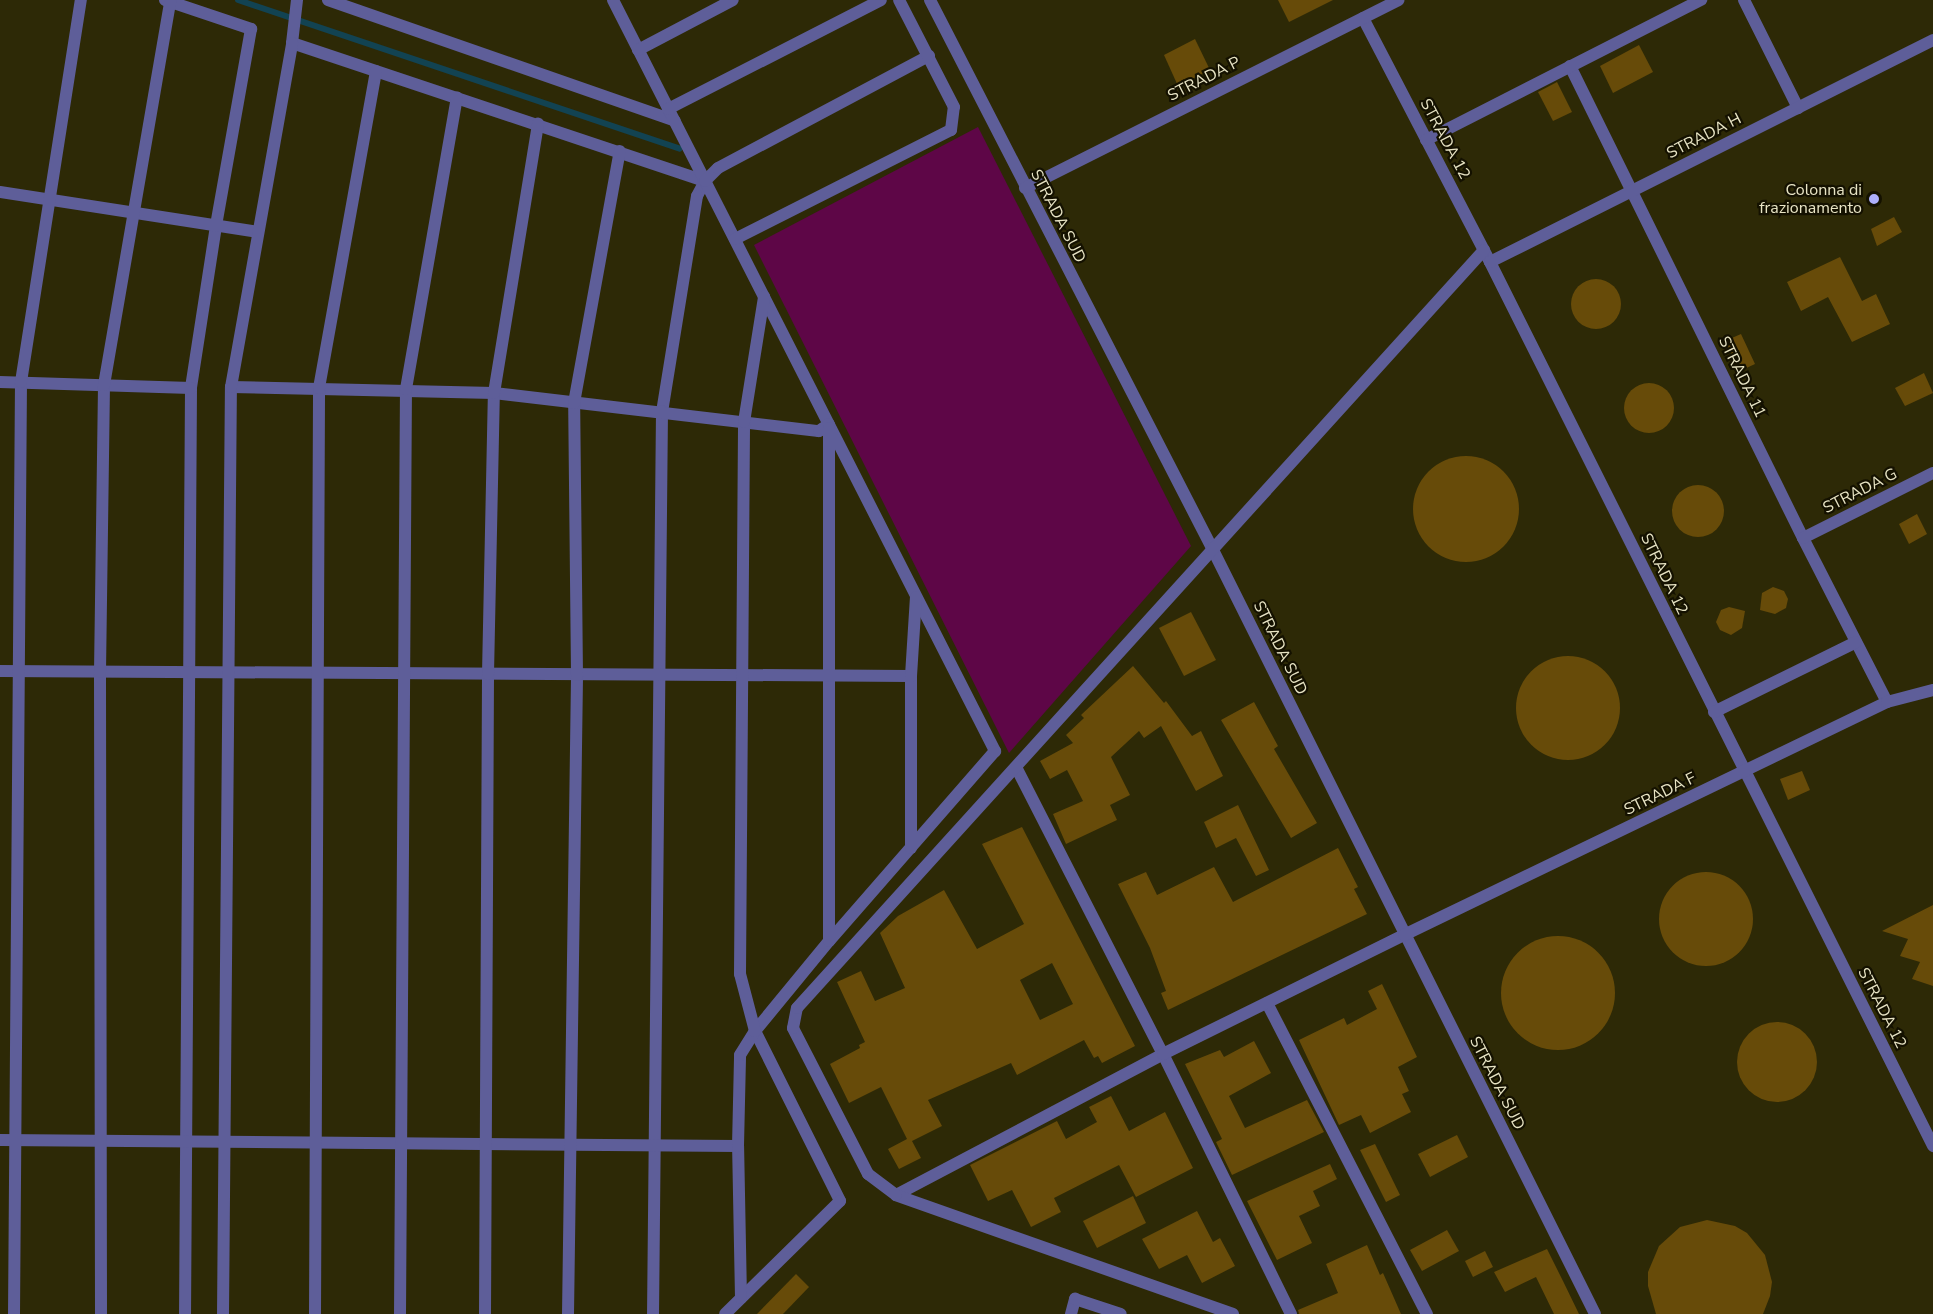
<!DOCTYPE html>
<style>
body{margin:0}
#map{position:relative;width:1933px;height:1314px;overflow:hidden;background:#2d2906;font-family:"Nunito Sans",sans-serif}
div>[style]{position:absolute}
.green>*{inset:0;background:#5e0647}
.stream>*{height:6px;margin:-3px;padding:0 3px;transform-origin:3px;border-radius:3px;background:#124352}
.building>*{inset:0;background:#674b09}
.round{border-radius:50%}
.lane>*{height:12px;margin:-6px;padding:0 6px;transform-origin:6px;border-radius:6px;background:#5e5e99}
.dots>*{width:16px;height:16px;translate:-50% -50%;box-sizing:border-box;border:3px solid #141100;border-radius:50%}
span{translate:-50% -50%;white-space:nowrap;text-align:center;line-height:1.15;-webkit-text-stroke:4.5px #141100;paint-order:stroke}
.street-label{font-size:16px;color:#e8e4c4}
.poi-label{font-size:16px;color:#e8e4c4}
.right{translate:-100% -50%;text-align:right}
</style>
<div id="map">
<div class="green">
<i style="clip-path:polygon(978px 127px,1191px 546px,1009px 753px,754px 245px)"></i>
</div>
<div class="stream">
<i style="left:238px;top:0;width:466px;rotate:18.6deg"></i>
</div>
<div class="building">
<i style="clip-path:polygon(1278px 0,1333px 0,1289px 22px)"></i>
<i style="clip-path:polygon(1195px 39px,1210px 70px,1178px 86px,1164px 55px)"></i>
<i style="clip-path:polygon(1639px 45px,1653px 72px,1613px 93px,1600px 66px)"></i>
<i style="clip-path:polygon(1557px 82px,1572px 112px,1553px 121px,1538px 92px)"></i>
<i style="clip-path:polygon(1894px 217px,1902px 232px,1877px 246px,1871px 229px)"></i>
<i style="clip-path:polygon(1840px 257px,1862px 301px,1876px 294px,1890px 324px,1852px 342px,1828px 297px,1801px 311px,1787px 282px)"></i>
<i class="round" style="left:1571px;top:279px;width:50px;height:50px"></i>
<i style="clip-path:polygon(1741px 334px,1755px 364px,1740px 371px,1725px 341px)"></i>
<i style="clip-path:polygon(1924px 373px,1933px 393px,1905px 406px,1895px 388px)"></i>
<i class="round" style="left:1624px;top:383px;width:50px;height:50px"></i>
<i class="round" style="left:1413px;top:456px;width:106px;height:106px"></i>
<i class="round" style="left:1672px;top:485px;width:52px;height:52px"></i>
<i style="clip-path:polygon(1917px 514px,1927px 534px,1909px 544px,1899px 524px)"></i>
<i style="clip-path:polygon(1773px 587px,1784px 591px,1788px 599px,1786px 608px,1775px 614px,1760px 610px,1762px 593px)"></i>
<i style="clip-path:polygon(1729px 607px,1745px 611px,1742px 628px,1731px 635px,1720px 630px,1716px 622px,1721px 610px)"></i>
<i style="clip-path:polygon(1191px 612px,1216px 660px,1184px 676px,1159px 628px)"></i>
<i class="round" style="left:1516px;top:656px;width:104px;height:104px"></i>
<i style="clip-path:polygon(1133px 666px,1164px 703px,1166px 701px,1192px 736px,1201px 731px,1223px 776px,1196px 791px,1161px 726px,1144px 738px,1139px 731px,1111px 757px,1130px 795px,1110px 805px,1117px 820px,1066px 844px,1053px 814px,1083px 801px,1067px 770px,1050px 779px,1040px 761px,1073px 743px,1066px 735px,1084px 718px,1081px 715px)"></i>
<i style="clip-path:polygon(1254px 702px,1278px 746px,1274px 749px,1317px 823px,1291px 838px,1221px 720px)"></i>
<i style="clip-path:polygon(1802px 771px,1810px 790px,1788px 800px,1780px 779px)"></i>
<i style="clip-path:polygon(1238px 805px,1269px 870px,1256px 876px,1236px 838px,1216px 848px,1204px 822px)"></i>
<i style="clip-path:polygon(evenodd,1022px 827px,1135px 1046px,1102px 1063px,1098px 1056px,1094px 1058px,1084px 1040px,1017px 1075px,1011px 1063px,928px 1100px,942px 1126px,912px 1141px,921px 1158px,899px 1169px,888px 1149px,907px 1139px,881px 1087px,849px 1103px,830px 1064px,860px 1048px,859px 1045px,865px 1042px,837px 982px,861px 971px,875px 1001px,905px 988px,880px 933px,898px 916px,944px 890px,977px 949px,1024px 924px,982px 844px,1022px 827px,1052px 963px,1073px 1004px,1040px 1020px,1020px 980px,1052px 963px)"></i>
<i style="clip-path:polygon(1338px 848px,1358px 887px,1354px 889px,1367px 914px,1168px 1010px,1161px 993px,1166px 991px,1150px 948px,1118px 884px,1146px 872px,1157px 895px,1214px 867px,1233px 902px)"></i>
<i class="round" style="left:1659px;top:872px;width:94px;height:94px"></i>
<i style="clip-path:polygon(1933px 905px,1933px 986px,1912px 979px,1920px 962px,1900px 956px,1908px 939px,1882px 931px)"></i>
<i class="round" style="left:1501px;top:936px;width:114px;height:114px"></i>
<i style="clip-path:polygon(1382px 984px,1417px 1057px,1398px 1067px,1409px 1091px,1402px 1094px,1411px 1112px,1370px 1133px,1361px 1115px,1339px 1125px,1299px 1040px,1344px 1018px,1347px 1025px,1377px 1009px,1368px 991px)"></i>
<i class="round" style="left:1737px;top:1022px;width:80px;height:80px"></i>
<i style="clip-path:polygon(1254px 1041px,1271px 1073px,1229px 1096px,1245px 1128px,1307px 1100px,1324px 1132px,1232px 1175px,1216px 1142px,1222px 1139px,1185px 1064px,1220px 1050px,1224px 1057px)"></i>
<i style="clip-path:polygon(1111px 1096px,1129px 1131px,1165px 1112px,1193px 1168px,1136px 1197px,1119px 1165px,1054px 1198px,1061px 1212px,1031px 1227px,1012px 1190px,988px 1201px,970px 1165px,1057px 1121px,1066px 1139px,1097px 1122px,1089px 1107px)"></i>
<i style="clip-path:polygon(1457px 1135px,1468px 1157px,1430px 1177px,1418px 1154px)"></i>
<i style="clip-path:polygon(1375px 1144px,1400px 1195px,1386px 1202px,1360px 1150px)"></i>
<i style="clip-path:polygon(1330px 1164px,1337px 1179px,1313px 1191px,1320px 1206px,1299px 1216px,1312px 1243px,1277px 1260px,1247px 1201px)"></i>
<i style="clip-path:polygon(1133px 1196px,1146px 1223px,1097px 1248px,1083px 1221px)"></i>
<i style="clip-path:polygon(1197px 1211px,1213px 1242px,1220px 1238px,1235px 1266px,1202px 1283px,1187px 1255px,1159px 1269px,1142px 1239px)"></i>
<i style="clip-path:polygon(1707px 1220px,1735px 1226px,1747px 1233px,1765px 1255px,1772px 1282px,1770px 1296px,1763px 1314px,1656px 1314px,1648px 1286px,1648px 1272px,1659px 1246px,1680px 1227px)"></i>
<i style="clip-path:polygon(1447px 1230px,1459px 1251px,1422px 1271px,1410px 1250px)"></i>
<i style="clip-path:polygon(1367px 1245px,1380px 1275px,1383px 1273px,1401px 1314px,1299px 1314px,1298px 1310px,1338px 1293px,1326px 1264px)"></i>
<i style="clip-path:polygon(1547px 1249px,1563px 1281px,1579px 1314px,1554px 1314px,1536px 1277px,1505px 1292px,1494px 1272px)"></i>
<i style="clip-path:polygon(1485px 1251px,1493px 1267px,1473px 1277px,1465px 1261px)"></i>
<i style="clip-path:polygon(796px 1274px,809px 1287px,783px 1314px,757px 1314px)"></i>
</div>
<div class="lane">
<i style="left:165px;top:0;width:91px;rotate:18.6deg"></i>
<i style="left:251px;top:29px;width:200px;rotate:100.1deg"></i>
<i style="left:216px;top:226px;width:164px;rotate:98.8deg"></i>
<i style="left:191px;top:388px;width:926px;rotate:90.37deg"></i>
<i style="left:297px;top:0;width:43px;rotate:96.6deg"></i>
<i style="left:292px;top:43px;width:435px;rotate:18.5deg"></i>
<i style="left:705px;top:181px;width:17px;rotate:118deg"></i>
<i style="left:697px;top:196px;width:218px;rotate:99.2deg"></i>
<i style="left:662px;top:411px;width:903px;rotate:90.57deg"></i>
<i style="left:328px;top:0;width:367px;rotate:19.2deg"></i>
<i style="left:613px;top:0;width:843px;rotate:63.04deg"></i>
<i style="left:995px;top:751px;width:252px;rotate:131.1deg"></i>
<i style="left:829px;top:941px;width:117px;rotate:129.4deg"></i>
<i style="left:755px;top:1031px;width:190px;rotate:63.4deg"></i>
<i style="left:840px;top:1201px;width:161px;rotate:135.5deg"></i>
<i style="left:930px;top:0;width:616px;rotate:62.77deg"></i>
<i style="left:1212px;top:548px;width:856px;rotate:63.43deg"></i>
<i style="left:1744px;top:0;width:121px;rotate:63.4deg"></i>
<i style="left:1363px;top:18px;width:275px;rotate:62.5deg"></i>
<i style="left:1490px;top:262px;width:989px;rotate:63.38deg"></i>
<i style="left:638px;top:50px;width:107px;rotate:-27.8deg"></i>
<i style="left:1570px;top:66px;width:526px;rotate:63.73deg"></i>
<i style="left:1803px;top:538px;width:184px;rotate:62.9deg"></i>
<i style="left:668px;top:109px;width:239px;rotate:-27.1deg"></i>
<i style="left:1426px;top:140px;width:309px;rotate:-27deg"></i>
<i style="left:705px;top:181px;width:18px;rotate:-45deg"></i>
<i style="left:718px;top:168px;width:239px;rotate:-28deg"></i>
<i style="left:1025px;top:188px;width:418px;rotate:-26.7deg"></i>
<i style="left:0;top:192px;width:261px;rotate:8.8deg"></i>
<i style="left:735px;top:239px;width:242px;rotate:-26.8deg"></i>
<i style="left:951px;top:130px;width:23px;rotate:-83deg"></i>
<i style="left:954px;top:107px;width:120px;rotate:-117.2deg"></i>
<i style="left:1490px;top:262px;width:496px;rotate:-26.6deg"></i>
<i style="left:0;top:382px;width:191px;rotate:1.8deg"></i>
<i style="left:231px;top:387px;width:263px;rotate:1.3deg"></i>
<i style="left:494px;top:393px;width:327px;rotate:6.7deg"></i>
<i style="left:819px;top:431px;width:12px;rotate:-35deg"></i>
<i style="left:829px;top:428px;width:513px;rotate:90deg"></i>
<i style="left:1803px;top:538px;width:145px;rotate:-26.6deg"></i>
<i style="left:0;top:671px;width:911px;rotate:0.31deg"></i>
<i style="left:1714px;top:712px;width:158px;rotate:-26.2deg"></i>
<i style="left:1017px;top:769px;width:320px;rotate:62.9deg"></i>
<i style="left:1163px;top:1054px;width:290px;rotate:63.8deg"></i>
<i style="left:911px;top:848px;width:172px;rotate:-90deg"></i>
<i style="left:911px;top:676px;width:79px;rotate:-86.4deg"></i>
<i style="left:1267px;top:1003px;width:350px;rotate:62.8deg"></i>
<i style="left:0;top:1140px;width:738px;rotate:0.47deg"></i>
<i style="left:896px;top:1195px;width:302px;rotate:-27.8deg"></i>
<i style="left:1163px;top:1054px;width:269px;rotate:-26.3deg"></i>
<i style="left:1404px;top:935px;width:536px;rotate:-25.75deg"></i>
<i style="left:1887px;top:702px;width:48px;rotate:-14.6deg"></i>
<i style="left:741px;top:1298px;width:152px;rotate:-91.1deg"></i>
<i style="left:738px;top:1146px;width:91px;rotate:-88.7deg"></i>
<i style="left:740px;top:1055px;width:28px;rotate:-58deg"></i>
<i style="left:755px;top:1031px;width:59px;rotate:-104.7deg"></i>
<i style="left:740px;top:974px;width:552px;rotate:-89.58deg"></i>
<i style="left:744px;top:422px;width:127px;rotate:-80.9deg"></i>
<i style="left:14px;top:1314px;width:932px;rotate:-89.57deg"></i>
<i style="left:21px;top:382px;width:387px;rotate:-81.1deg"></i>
<i style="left:101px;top:1314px;width:642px;rotate:-90.09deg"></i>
<i style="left:100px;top:672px;width:287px;rotate:-89.2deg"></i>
<i style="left:104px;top:385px;width:389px;rotate:-80.2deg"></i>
<i style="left:223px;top:1314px;width:927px;rotate:-89.51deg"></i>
<i style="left:231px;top:387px;width:349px;rotate:-79.9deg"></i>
<i style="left:315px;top:1314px;width:926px;rotate:-89.75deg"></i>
<i style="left:319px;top:388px;width:322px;rotate:-79.8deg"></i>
<i style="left:400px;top:1314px;width:925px;rotate:-89.63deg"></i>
<i style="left:406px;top:389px;width:296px;rotate:-80.1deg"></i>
<i style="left:485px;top:1314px;width:640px;rotate:-89.73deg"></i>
<i style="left:488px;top:674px;width:281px;rotate:-88.8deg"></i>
<i style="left:494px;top:393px;width:273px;rotate:-80.7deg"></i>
<i style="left:568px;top:1314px;width:639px;rotate:-89.19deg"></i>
<i style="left:577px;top:675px;width:272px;rotate:-90.6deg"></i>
<i style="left:574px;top:403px;width:256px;rotate:-79.7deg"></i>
<i style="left:1071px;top:1314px;width:16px;rotate:-75deg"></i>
<i style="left:1075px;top:1299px;width:48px;rotate:18.1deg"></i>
<i style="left:1233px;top:1314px;width:357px;rotate:-160.6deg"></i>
<i style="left:896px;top:1195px;width:35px;rotate:-143deg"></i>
<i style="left:868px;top:1174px;width:164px;rotate:-117.2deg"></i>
<i style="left:793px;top:1028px;width:20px;rotate:-79deg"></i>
<i style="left:797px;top:1008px;width:1023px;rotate:-47.81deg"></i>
</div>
<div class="dots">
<i style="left:1874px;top:199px;background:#adaffb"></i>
</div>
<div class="street-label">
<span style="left:1204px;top:79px;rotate:-27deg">STRADA P</span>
<span style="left:1704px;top:136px;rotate:-27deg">STRADA H</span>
<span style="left:1445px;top:139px;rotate:62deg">STRADA 12</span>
<span style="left:1058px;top:216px;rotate:63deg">STRADA SUD</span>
<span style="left:1742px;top:377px;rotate:64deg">STRADA 11</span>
<span style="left:1860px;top:491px;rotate:-27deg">STRADA G</span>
<span style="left:1664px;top:574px;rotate:64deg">STRADA 12</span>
<span style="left:1280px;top:648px;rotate:64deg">STRADA SUD</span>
<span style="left:1660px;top:794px;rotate:-26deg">STRADA F</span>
<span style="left:1882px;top:1008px;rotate:63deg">STRADA 12</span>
<span style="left:1497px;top:1083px;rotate:63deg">STRADA SUD</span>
</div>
<div class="poi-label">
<span class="right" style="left:1862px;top:199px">Colonna di<br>frazionamento</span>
</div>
</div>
